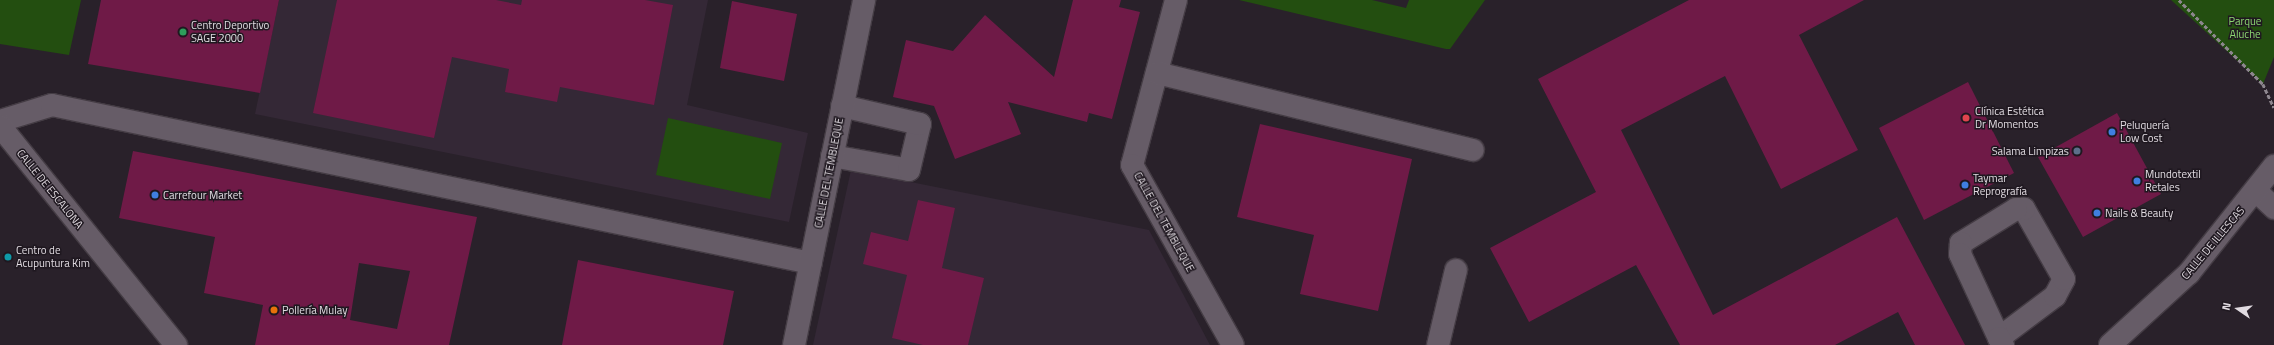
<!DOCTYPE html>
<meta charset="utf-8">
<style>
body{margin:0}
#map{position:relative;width:2274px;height:345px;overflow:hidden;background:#29212a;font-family:"Titillium Web",sans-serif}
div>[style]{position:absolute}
.built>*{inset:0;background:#342836}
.green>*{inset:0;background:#234e10}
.building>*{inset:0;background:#6f1a47}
.path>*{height:2.5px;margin-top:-1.25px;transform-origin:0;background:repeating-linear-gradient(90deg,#8d868e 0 4px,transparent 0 6px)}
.roads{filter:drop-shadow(1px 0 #443c44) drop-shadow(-1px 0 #443c44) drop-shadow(0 1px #443c44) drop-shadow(0 -1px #443c44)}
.minor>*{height:22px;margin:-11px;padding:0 11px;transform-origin:11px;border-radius:11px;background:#665c67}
.dots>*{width:11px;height:11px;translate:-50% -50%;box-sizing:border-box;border:2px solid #1f1820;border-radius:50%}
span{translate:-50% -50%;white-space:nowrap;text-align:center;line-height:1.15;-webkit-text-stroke:3px #1f1820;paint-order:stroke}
.park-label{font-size:11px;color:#8dd972}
.poi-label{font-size:11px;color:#e1dbe1}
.left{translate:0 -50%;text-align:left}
.right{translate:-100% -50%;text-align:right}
.street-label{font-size:11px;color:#e1dbe1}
.north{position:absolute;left:2218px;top:289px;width:40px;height:40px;-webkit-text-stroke:3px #1f1820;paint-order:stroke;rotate:283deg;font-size:11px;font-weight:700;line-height:16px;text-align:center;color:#e1dbe1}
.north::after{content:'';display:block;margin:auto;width:14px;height:18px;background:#e1dbe1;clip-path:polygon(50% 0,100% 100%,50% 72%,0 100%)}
</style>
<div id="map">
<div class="built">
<i style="clip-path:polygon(279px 0,708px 0,687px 105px,808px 133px,789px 222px,255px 114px)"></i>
<i style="clip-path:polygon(851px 170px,1149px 230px,1210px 345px,813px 345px)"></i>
</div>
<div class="green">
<i style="clip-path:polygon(0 0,81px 0,69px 55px,0 44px)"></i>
<i style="clip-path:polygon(1239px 0,1372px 0,1406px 8px,1409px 0,1485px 0,1450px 49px,1446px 49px)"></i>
<i style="clip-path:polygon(2171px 0,2274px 0,2274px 57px,2263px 84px)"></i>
<i style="clip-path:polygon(668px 118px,782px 143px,770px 199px,656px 175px)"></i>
</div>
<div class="building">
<i style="clip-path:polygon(101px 0,279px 0,260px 93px,88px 64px)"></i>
<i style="clip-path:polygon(337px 0,496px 0,521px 5px,522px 0,645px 0,673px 5px,654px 105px,560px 87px,557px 102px,505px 92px,509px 69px,452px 57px,434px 138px,313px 113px)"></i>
<i style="clip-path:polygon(1073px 0,1121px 0,1119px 7px,1140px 12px,1112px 119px,1089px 113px,1087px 122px,1008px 102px,1021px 134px,955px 159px,934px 106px,893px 97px,906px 40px,953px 51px,985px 15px,1054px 77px)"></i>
<i style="clip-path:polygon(1689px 0,1864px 0,1799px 35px,1858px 150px,1781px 189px,1725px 76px,1621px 130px,1713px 315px,1897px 217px,1965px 345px,1915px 345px,1898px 312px,1835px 345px,1680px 345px,1636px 265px,1529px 322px,1490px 248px,1596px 192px,1538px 79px)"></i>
<i style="clip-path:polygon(732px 1px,797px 14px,784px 81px,720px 68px)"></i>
<i style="clip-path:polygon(1968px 82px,2014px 173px,1924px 220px,1879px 128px)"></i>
<i style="clip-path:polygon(2117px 113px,2161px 194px,2083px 237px,2038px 157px)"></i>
<i style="clip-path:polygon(1260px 124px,1412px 159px,1378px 311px,1300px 294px,1314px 235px,1237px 217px)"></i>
<i style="clip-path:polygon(evenodd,133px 151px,477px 217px,449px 345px,255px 345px,263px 305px,204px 293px,215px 237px,119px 218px,133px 151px,359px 263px,410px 271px,397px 329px,350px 320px,359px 263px)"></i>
<i style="clip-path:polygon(918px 200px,955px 208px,942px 268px,984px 278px,968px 345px,923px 345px,892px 338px,907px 275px,863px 264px,871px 232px,908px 241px)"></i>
<i style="clip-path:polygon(578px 260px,734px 291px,723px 345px,562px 345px)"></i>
</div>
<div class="path">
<i style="left:2179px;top:0;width:119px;rotate:45deg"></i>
<i style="left:2263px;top:84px;width:26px;rotate:65deg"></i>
</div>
<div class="roads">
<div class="minor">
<i style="left:1176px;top:0;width:171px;rotate:104.9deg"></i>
<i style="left:1132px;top:165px;width:206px;rotate:60.7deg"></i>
<i style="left:1157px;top:73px;width:325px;rotate:13.7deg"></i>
<i style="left:0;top:121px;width:54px;rotate:-17.1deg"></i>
<i style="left:52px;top:105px;width:775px;rotate:11.76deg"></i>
<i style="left:0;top:126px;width:281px;rotate:51.2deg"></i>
<i style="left:832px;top:156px;width:78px;rotate:10.3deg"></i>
<i style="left:909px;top:170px;width:47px;rotate:-76.6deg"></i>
<i style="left:920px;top:124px;width:80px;rotate:-167deg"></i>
<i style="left:2256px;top:191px;width:25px;rotate:43deg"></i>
<i style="left:1999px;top:338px;width:70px;rotate:-36.9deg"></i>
<i style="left:2055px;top:296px;width:19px;rotate:-62deg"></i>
<i style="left:2064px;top:279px;width:81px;rotate:-119.7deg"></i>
<i style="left:2024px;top:209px;width:8px;rotate:180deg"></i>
<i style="left:2016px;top:209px;width:65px;rotate:148.3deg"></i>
<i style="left:1961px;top:243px;width:11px;rotate:95deg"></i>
<i style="left:1960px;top:254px;width:93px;rotate:65.1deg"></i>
<i style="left:1999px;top:338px;width:8px;rotate:60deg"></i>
<i style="left:794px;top:345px;width:352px;rotate:-78.5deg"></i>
<i style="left:1438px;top:345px;width:77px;rotate:-76.5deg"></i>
<i style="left:2110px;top:345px;width:107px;rotate:-42.3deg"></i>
<i style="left:2189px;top:273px;width:137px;rotate:-51.5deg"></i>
</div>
</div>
<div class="dots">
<i style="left:183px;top:32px;background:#2e9e5b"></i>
<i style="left:1966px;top:118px;background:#e0444e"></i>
<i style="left:2112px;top:132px;background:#3f7fe0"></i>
<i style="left:2077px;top:151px;background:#5c6f8a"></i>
<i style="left:2137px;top:181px;background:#3f7fe0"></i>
<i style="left:1965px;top:185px;background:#3f7fe0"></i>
<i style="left:155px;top:195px;background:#3f7fe0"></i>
<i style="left:2097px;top:213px;background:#3f7fe0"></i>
<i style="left:8px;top:257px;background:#0f9aa8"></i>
<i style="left:274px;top:310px;background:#e8710a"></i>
</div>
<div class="park-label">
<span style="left:2245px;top:28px">Parque<br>Aluche</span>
</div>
<div class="poi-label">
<span class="left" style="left:191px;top:32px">Centro Deportivo<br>SAGE 2000</span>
<span class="left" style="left:1975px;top:118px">Clínica Estética<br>Dr Momentos</span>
<span class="left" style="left:2120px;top:132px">Peluquería<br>Low Cost</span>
<span class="right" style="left:2069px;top:151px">Salama Limpizas</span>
<span class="left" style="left:2145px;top:181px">Mundotextil<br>Retales</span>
<span class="left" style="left:1973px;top:185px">Taymar<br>Reprografía</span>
<span class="left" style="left:163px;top:195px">Carrefour Market</span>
<span class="left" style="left:2105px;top:213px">Nails &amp; Beauty</span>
<span class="left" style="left:16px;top:257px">Centro de<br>Acupuntura Kim</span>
<span class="left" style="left:282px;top:310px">Pollería Mulay</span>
</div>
<div class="street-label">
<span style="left:829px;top:173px;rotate:-79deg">CALLE DEL TEMBLEQUE</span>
<span style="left:50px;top:189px;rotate:51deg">CALLE DE ESCALONA</span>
<span style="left:1164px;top:222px;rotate:61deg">CALLE DEL TEMBLEQUE</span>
<span style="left:2213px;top:243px;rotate:-50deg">CALLE DE ILLESCAS</span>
</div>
<div class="north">N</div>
</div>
